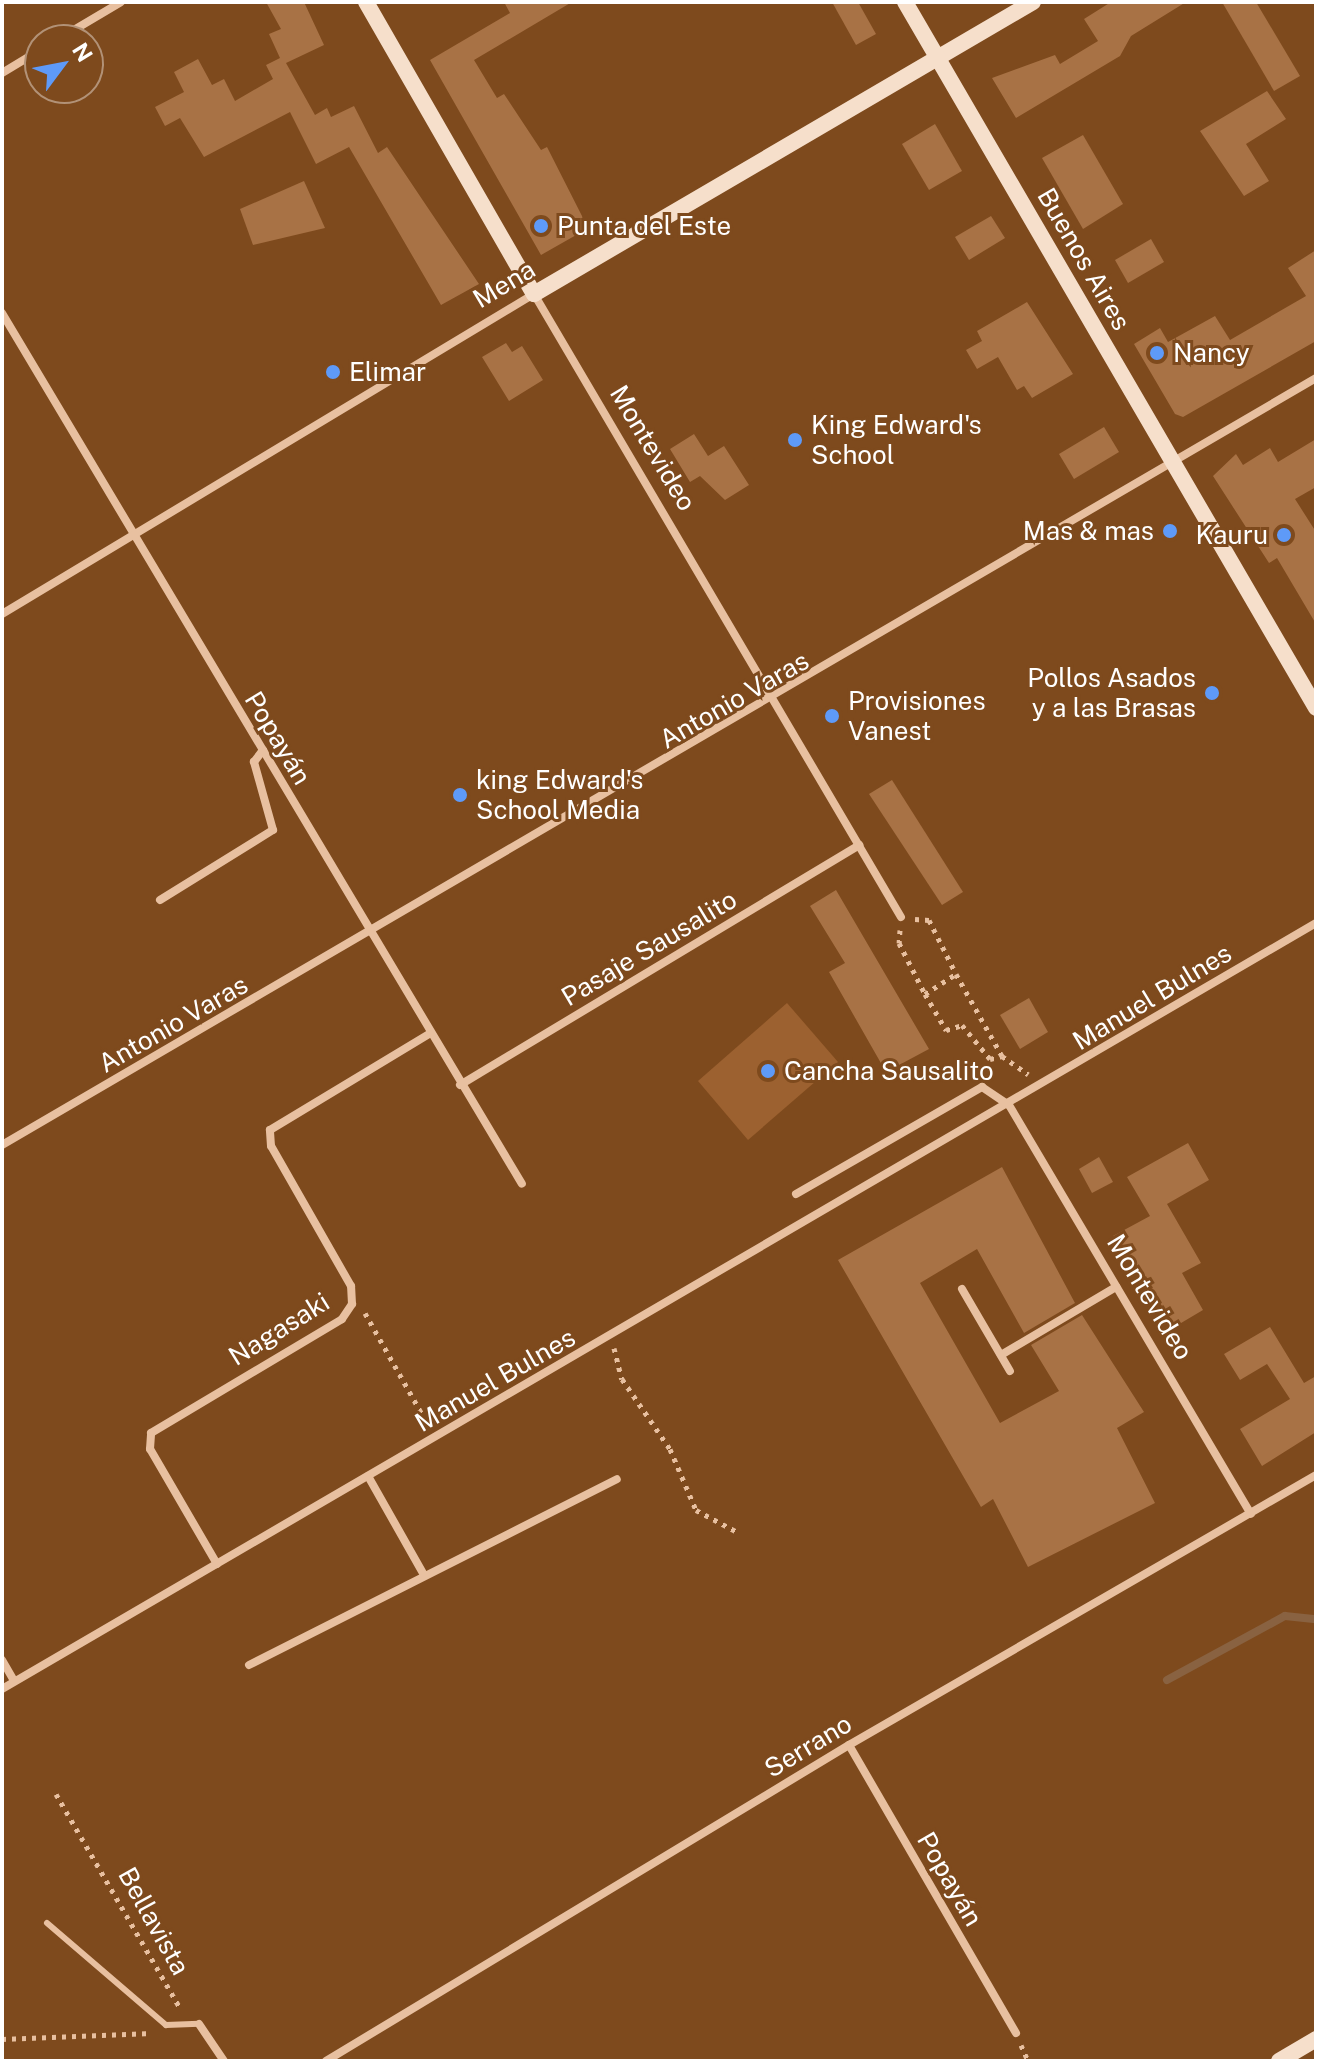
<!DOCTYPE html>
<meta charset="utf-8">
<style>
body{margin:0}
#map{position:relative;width:1318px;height:2063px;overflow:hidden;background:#7e4a1d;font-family:"Public Sans",sans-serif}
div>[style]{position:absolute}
.green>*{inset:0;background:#9c6130}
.stream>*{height:8px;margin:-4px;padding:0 4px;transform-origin:4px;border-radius:4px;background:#896241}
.building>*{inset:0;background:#a87245}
.path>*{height:5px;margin-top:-2.5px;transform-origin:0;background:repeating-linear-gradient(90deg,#e8c0a0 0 4px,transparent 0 10px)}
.lane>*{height:6px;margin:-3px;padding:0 3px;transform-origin:3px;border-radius:3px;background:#e8c0a0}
.street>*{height:8px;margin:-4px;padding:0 4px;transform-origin:4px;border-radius:4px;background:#e8c0a0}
.secondary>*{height:16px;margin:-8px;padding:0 8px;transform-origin:8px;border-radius:8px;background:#f6dfcb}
.dots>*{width:22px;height:22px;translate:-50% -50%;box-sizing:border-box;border:4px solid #7e4a1d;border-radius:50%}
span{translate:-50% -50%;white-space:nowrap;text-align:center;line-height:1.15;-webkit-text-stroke:6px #7e4a1d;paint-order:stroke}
.poi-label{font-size:26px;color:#fff}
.left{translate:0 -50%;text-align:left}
.right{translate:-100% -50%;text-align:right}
.street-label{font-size:26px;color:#fff}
.frame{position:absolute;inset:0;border:4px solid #fff;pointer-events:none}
.north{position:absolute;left:24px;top:24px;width:80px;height:80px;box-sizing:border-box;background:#7e4a1d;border:2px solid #b29277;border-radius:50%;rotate:58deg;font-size:22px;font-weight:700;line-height:32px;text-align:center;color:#fff}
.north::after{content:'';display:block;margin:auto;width:28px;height:36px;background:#5e9af8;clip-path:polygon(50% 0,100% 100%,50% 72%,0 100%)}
</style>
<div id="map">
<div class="green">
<i style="clip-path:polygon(787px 1003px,838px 1062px,748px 1140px,698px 1081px)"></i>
</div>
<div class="stream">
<i style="left:1167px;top:1680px;width:134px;rotate:-28.5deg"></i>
<i style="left:1285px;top:1616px;width:31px;rotate:6deg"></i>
</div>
<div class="building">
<i style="clip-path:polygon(266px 2px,304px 2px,324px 45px,286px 63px,315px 115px,327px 108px,331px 117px,354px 106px,378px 153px,387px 147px,479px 284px,441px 305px,349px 147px,316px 164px,290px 112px,204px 157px,180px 118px,165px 126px,155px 107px,184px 92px,174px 72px,198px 59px,212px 85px,224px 79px,235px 101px,273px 79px,266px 65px,280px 58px,269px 34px,281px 29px)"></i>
<i style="clip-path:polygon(504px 2px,572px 2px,474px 60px,497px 98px,504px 94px,541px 150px,547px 147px,582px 216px,585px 230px,541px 255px,430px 60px,510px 13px)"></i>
<i style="clip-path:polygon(832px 2px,858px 2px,876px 34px,856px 45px)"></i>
<i style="clip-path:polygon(1111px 2px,1186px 2px,1131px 36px,1120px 56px,1016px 118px,992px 78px,1055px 55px,1060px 64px,1098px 41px,1084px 19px)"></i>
<i style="clip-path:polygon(1222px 2px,1256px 2px,1300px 76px,1274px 91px)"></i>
<i style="clip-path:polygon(1267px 91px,1286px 119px,1246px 144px,1269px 181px,1244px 196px,1200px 131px)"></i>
<i style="clip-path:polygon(935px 124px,962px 171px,929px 190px,902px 144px)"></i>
<i style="clip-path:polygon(1083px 135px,1123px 204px,1083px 229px,1042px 158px)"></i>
<i style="clip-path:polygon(304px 181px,325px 228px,253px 245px,240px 209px)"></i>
<i style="clip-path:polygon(991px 216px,1005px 238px,969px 260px,955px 237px)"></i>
<i style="clip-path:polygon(1151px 239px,1164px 262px,1128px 283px,1115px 260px)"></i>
<i style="clip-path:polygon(1316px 250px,1316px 341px,1183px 417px,1175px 414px,1134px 344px,1160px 328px,1168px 342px,1215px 316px,1230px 340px,1306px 296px,1288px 268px)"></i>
<i style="clip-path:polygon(1027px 302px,1073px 374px,1032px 398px,1024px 386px,1017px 390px,998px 357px,977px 369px,966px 350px,982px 341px,977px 331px)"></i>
<i style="clip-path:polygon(506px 343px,512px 352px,522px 346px,543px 380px,509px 401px,482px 357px)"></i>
<i style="clip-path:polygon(1104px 427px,1119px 452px,1074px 479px,1059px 454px)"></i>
<i style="clip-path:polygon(694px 434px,708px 456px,724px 446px,749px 485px,725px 500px,700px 476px,690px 482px,670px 449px)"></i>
<i style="clip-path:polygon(1316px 439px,1316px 487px,1295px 499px,1316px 532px,1316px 624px,1277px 558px,1269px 563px,1213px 476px,1236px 454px,1243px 465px,1270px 448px,1278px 462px)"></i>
<i style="clip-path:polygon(892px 780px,963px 892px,942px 905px,869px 794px)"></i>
<i style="clip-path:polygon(836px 890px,929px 1049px,886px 1072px,829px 972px,845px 963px,810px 906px)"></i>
<i style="clip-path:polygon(1029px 998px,1048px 1032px,1020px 1049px,1000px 1015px)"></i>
<i style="clip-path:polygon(1188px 1143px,1209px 1180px,1167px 1204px,1201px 1263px,1182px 1273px,1203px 1310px,1176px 1326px,1113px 1236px,1150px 1216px,1127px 1177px)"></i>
<i style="clip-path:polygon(1099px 1157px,1113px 1182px,1092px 1193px,1079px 1169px)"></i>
<i style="clip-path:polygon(1002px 1167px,1075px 1303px,1024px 1333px,977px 1249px,920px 1283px,1000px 1423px,1059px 1391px,1031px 1345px,1082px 1315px,1144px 1412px,1117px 1428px,1155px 1503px,1028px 1567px,993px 1499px,981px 1507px,838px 1260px)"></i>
<i style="clip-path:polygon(1270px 1327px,1304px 1383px,1316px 1376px,1316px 1432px,1262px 1466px,1240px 1429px,1290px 1399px,1267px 1364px,1240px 1380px,1224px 1354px)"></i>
</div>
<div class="path">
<i style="left:915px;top:919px;width:14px;rotate:4deg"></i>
<i style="left:929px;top:920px;width:60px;rotate:63.4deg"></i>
<i style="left:900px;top:930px;width:13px;rotate:94deg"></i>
<i style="left:899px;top:943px;width:57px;rotate:63deg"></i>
<i style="left:925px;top:994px;width:37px;rotate:-33deg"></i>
<i style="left:956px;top:974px;width:94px;rotate:60.7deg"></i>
<i style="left:1002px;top:1056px;width:32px;rotate:35deg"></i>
<i style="left:925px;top:994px;width:42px;rotate:59.7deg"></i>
<i style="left:946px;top:1030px;width:17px;rotate:-17deg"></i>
<i style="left:962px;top:1025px;width:44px;rotate:50.5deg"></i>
<i style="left:990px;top:1059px;width:12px;rotate:-14deg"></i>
<i style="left:365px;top:1313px;width:126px;rotate:60.6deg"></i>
<i style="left:614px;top:1348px;width:32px;rotate:76deg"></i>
<i style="left:622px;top:1379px;width:85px;rotate:55.6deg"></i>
<i style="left:670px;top:1449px;width:66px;rotate:66.9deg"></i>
<i style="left:696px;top:1510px;width:49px;rotate:28.1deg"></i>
<i style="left:56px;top:1794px;width:247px;rotate:59.9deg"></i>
<i style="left:2px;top:2039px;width:150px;rotate:-2.3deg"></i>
<i style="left:1021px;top:2045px;width:17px;rotate:66deg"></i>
</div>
<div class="lane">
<i style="left:47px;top:1923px;width:157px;rotate:40.6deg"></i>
<i style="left:166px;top:2025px;width:33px;rotate:-2deg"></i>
</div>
<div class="street">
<i style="left:57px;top:40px;width:74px;rotate:-30.7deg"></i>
<i style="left:2px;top:73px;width:44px;rotate:-31.2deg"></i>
<i style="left:2px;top:313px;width:1014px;rotate:59.16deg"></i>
<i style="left:2px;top:614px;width:621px;rotate:-31.03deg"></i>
<i style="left:534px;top:294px;width:723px;rotate:59.5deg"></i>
<i style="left:160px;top:900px;width:133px;rotate:-31.8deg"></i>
<i style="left:273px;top:830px;width:71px;rotate:-105.6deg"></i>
<i style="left:254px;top:762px;width:15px;rotate:-53deg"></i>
<i style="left:460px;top:1085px;width:466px;rotate:-31deg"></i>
<i style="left:2px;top:1145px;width:1521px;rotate:-30.27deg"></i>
<i style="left:796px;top:1194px;width:215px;rotate:-29.9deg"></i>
<i style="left:982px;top:1087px;width:32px;rotate:34deg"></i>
<i style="left:1009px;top:1105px;width:475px;rotate:59.4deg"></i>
<i style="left:962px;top:1289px;width:95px;rotate:59.7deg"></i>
<i style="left:1001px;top:1355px;width:134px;rotate:-30.6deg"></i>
<i style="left:368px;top:1476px;width:114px;rotate:60.5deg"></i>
<i style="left:217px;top:1564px;width:133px;rotate:-120.2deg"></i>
<i style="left:150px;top:1449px;width:16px;rotate:-86deg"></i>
<i style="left:151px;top:1433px;width:222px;rotate:-30.8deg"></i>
<i style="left:342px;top:1319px;width:18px;rotate:-56deg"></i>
<i style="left:352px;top:1304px;width:18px;rotate:-93deg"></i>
<i style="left:351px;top:1286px;width:161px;rotate:-119.7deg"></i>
<i style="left:271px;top:1146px;width:16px;rotate:-94deg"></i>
<i style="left:270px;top:1130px;width:186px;rotate:-31.1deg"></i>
<i style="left:2px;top:1660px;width:24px;rotate:60deg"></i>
<i style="left:249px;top:1665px;width:412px;rotate:-26.8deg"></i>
<i style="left:2px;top:1689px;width:1521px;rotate:-30.24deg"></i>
<i style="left:849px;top:1745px;width:333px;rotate:59.9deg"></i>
<i style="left:199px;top:2024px;width:45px;rotate:56deg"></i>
<i style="left:326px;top:2061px;width:611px;rotate:-31.14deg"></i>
<i style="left:849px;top:1745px;width:539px;rotate:-30.03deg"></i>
</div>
<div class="secondary">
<i style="left:366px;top:2px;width:337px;rotate:60.1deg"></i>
<i style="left:534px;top:294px;width:578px;rotate:-30.33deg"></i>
<i style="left:905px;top:2px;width:817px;rotate:59.79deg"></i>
<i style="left:1279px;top:2061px;width:43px;rotate:-30.7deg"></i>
</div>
<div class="dots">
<i style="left:541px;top:226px;background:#5e9af8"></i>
<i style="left:1157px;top:353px;background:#5e9af8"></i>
<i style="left:333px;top:372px;background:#5e9af8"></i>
<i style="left:795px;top:440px;background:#5e9af8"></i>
<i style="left:1170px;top:531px;background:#5e9af8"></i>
<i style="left:1284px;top:535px;background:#5e9af8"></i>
<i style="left:1212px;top:693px;background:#5e9af8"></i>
<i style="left:832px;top:716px;background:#5e9af8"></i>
<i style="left:460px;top:795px;background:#5e9af8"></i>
<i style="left:768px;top:1071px;background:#5e9af8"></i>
</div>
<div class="poi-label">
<span class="left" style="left:557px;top:226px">Punta del Este</span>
<span class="left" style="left:1173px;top:353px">Nancy</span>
<span class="left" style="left:349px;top:372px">Elimar</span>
<span class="left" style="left:811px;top:440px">King Edward's<br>School</span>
<span class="right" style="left:1154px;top:531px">Mas &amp; mas</span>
<span class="right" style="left:1268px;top:535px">Kauru</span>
<span class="right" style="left:1196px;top:693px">Pollos Asados<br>y a las Brasas</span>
<span class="left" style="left:848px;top:716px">Provisiones<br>Vanest</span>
<span class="left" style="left:476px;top:795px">king Edward's<br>School Media</span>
<span class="left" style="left:784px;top:1071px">Cancha Sausalito</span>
</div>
<div class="street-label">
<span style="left:1084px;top:259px;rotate:60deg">Buenos Aires</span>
<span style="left:504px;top:284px;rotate:-31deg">Mena</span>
<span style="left:653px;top:448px;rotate:59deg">Montevideo</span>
<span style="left:734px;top:700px;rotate:-30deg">Antonio Varas</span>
<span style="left:278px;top:738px;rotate:59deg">Popayán</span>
<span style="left:649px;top:948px;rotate:-31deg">Pasaje Sausalito</span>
<span style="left:1152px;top:997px;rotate:-31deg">Manuel Bulnes</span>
<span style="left:173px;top:1024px;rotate:-30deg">Antonio Varas</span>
<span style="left:1150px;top:1297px;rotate:59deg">Montevideo</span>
<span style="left:279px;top:1329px;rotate:-32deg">Nagasaki</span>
<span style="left:495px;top:1380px;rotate:-30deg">Manuel Bulnes</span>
<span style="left:808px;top:1746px;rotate:-31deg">Serrano</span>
<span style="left:950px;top:1879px;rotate:60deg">Popayán</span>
<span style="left:154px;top:1921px;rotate:61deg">Bellavista</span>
</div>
<div class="frame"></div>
<div class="north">N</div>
</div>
